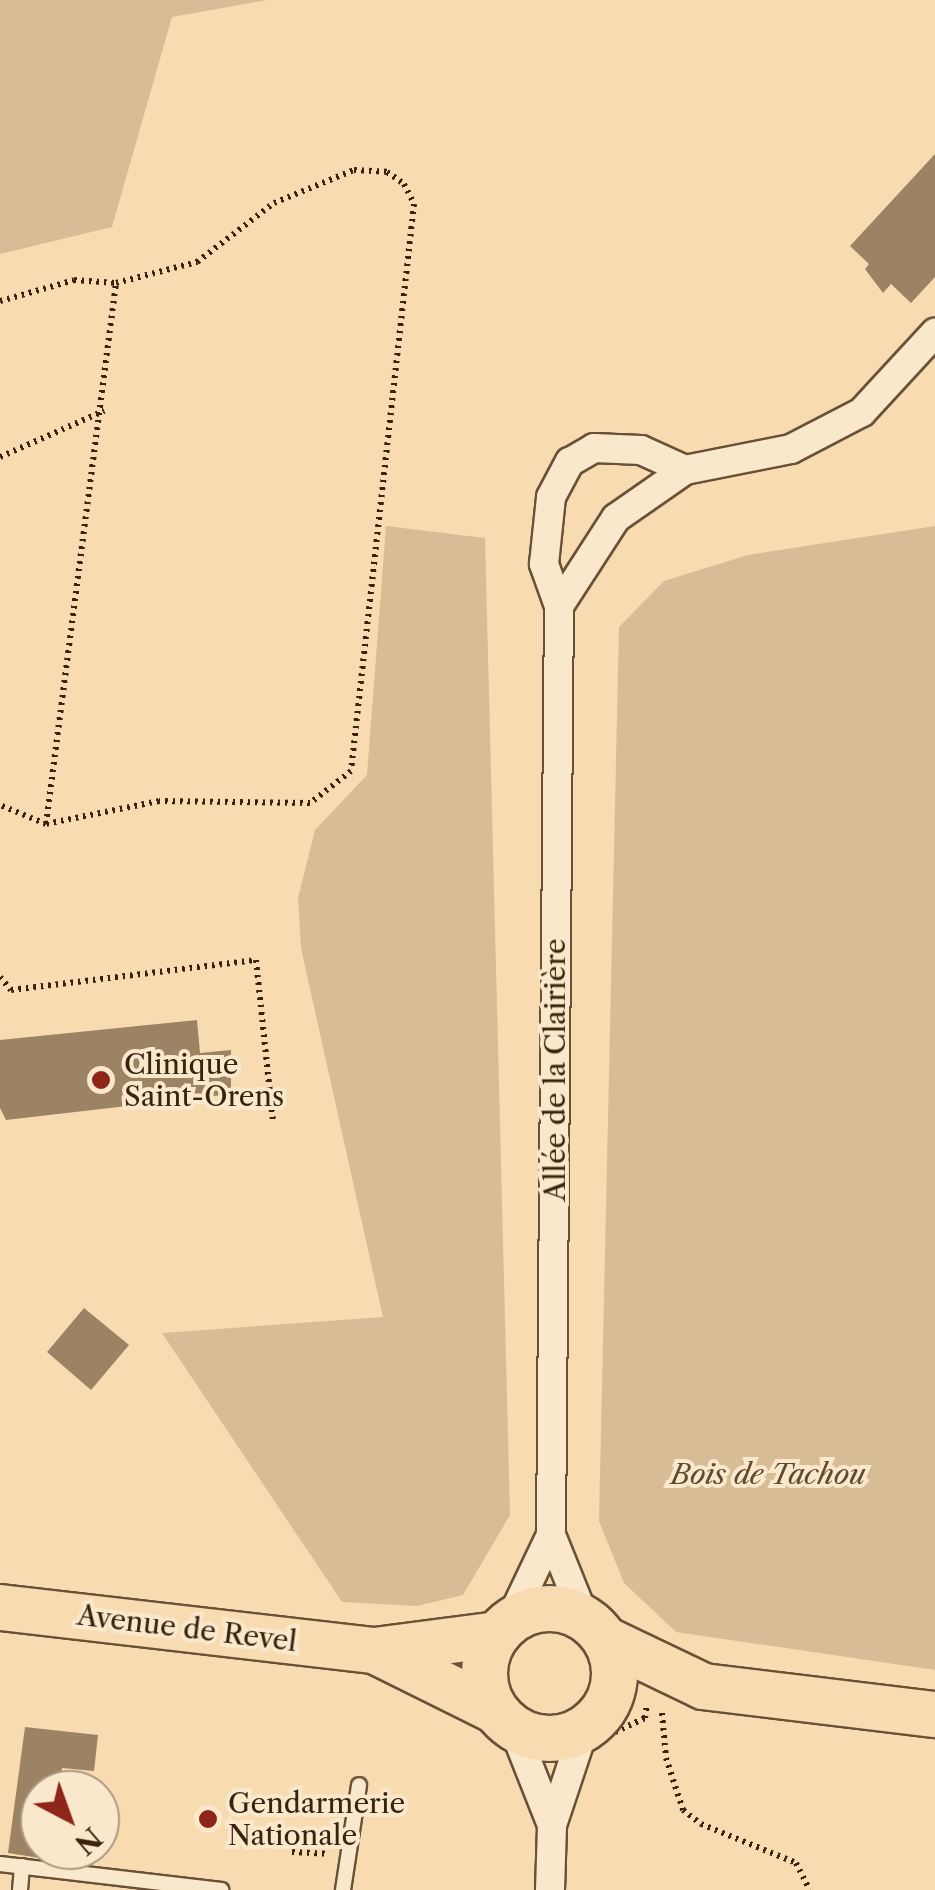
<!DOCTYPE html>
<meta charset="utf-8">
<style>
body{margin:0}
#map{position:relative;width:935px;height:1890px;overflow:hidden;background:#f8dbb0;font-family:"Libre Caslon Text",serif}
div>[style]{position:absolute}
.green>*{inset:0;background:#d8bc95}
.building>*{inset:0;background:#9c8363}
.path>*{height:6px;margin-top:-3px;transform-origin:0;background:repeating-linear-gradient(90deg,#39230f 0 2.5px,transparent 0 7.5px)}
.roads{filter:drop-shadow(2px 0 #695137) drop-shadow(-2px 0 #695137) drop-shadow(0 2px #695137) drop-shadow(0 -2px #695137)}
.service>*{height:14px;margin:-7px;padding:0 7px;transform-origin:7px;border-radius:7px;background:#fae8cc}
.minor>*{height:28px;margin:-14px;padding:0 14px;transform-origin:14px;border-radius:14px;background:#fae8cc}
.primary>*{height:45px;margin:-22.5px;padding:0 22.5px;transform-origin:22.5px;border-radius:22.5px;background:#f8dbb0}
.primary>.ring{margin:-22.5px;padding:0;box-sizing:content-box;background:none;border:45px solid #f8dbb0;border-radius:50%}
.dots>*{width:28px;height:28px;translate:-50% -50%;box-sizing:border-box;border:5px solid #fae8cc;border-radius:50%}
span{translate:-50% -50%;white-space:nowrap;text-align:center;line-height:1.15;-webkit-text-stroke:8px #fae8cc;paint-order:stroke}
.poi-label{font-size:28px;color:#39230f}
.left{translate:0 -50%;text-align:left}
.street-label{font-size:28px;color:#39230f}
.park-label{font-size:28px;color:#614930;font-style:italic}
.north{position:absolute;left:20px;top:1770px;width:100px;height:100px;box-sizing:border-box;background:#fae8cc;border:2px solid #ad9980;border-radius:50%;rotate:139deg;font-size:28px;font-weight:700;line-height:40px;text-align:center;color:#39230f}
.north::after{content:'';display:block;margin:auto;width:35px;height:45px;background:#8f2418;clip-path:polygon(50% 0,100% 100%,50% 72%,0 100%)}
</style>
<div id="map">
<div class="green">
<i style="clip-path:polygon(0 0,267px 0,172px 17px,112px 227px,0 254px)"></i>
<i style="clip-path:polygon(386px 526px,485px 538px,510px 1515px,463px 1595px,417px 1606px,342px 1602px,162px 1333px,383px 1317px,301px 948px,298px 898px,315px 830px,367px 775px)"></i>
<i style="clip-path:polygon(935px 526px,935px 1670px,676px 1632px,624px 1583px,599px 1521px,619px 627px,664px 581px,748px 555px)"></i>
</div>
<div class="building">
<i style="clip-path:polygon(935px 154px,935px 277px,911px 303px,891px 284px,883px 293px,865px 269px,869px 264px,850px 246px)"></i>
<i style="clip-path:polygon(197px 1020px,200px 1053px,231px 1050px,231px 1094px,6px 1120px,0 1108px,0 1040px)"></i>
<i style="clip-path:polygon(84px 1308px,129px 1345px,91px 1390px,47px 1352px)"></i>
<i style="clip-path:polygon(25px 1727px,98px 1735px,94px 1771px,62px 1768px,59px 1790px,40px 1790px,40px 1858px,8px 1853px)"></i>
</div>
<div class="path">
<i style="left:0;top:301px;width:77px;rotate:-15.8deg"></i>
<i style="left:74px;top:280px;width:42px;rotate:4.1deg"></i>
<i style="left:116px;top:283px;width:84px;rotate:-14.5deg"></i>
<i style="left:197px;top:262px;width:97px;rotate:-37.5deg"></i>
<i style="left:274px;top:203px;width:87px;rotate:-22.4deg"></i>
<i style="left:354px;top:170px;width:33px;rotate:3deg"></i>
<i style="left:387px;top:172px;width:21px;rotate:35deg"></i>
<i style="left:404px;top:184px;width:22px;rotate:63deg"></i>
<i style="left:414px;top:204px;width:570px;rotate:96.34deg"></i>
<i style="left:351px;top:771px;width:52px;rotate:142deg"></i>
<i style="left:310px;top:803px;width:151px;rotate:-179.2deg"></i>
<i style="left:159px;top:801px;width:115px;rotate:168.5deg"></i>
<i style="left:46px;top:824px;width:50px;rotate:-157.6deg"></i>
<i style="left:0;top:457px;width:114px;rotate:-23.9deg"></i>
<i style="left:46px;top:824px;width:546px;rotate:-82.63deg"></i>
<i style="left:0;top:977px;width:17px;rotate:50deg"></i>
<i style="left:11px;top:990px;width:247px;rotate:-7deg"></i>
<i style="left:256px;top:960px;width:163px;rotate:84deg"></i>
<i style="left:662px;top:1713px;width:45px;rotate:84.9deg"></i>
<i style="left:666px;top:1758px;width:55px;rotate:71.9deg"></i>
<i style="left:683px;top:1810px;width:23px;rotate:38deg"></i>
<i style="left:701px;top:1824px;width:103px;rotate:22.3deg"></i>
<i style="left:796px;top:1863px;width:30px;rotate:63deg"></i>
<i style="left:615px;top:1732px;width:33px;rotate:-25deg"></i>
<i style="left:645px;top:1718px;width:14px;rotate:-82deg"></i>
<i style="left:292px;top:1852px;width:35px;rotate:3deg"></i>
</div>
<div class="roads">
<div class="service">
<i style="left:0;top:1864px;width:223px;rotate:6.7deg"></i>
<i style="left:20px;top:1890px;width:24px;rotate:-85deg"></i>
<i style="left:343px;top:1890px;width:106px;rotate:-81.3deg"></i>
</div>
<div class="minor">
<i style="left:559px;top:606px;width:105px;rotate:-57.1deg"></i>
<i style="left:616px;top:518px;width:84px;rotate:-34.8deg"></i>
<i style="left:685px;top:470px;width:108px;rotate:-11.2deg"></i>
<i style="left:791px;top:449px;width:80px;rotate:-27.5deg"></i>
<i style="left:862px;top:412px;width:108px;rotate:-47.3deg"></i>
<i style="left:584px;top:1617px;width:88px;rotate:-111.9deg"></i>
<i style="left:551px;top:1535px;width:929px;rotate:-89.51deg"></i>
<i style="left:559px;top:606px;width:45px;rotate:-109.7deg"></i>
<i style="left:544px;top:564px;width:67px;rotate:-84deg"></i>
<i style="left:551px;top:497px;width:40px;rotate:-62deg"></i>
<i style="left:570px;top:462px;width:28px;rotate:-30deg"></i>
<i style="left:594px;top:448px;width:47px;rotate:2.4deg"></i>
<i style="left:641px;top:450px;width:48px;rotate:24.4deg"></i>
<i style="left:510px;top:1621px;width:95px;rotate:-64.5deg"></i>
<i style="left:514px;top:1729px;width:103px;rotate:68.4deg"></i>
<i style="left:550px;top:1890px;width:65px;rotate:-88.2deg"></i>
<i style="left:552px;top:1825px;width:101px;rotate:-71.6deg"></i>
</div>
<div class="primary">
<i style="left:0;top:1607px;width:376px;rotate:6.6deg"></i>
<i style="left:374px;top:1650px;width:124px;rotate:-7.4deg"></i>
<i class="ring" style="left:484px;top:1608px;width:85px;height:85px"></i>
<i style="left:605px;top:1639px;width:109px;rotate:25.6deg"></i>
<i style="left:703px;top:1686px;width:234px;rotate:6.9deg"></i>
<i style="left:376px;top:1651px;width:131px;rotate:26.4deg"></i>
</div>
</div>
<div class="dots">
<i style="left:101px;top:1080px;background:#8f2418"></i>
<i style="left:208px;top:1819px;background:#8f2418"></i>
</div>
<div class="poi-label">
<span class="left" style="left:124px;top:1080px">Clinique<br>Saint-Orens</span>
<span class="left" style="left:228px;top:1819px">Gendarmerie<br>Nationale</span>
</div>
<div class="street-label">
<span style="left:555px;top:1070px;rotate:-90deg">Allée de la Clairière</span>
<span style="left:187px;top:1628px;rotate:7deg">Avenue de Revel</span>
</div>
<div class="park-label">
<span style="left:768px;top:1474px">Bois de Tachou</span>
</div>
<div class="north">N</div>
</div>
